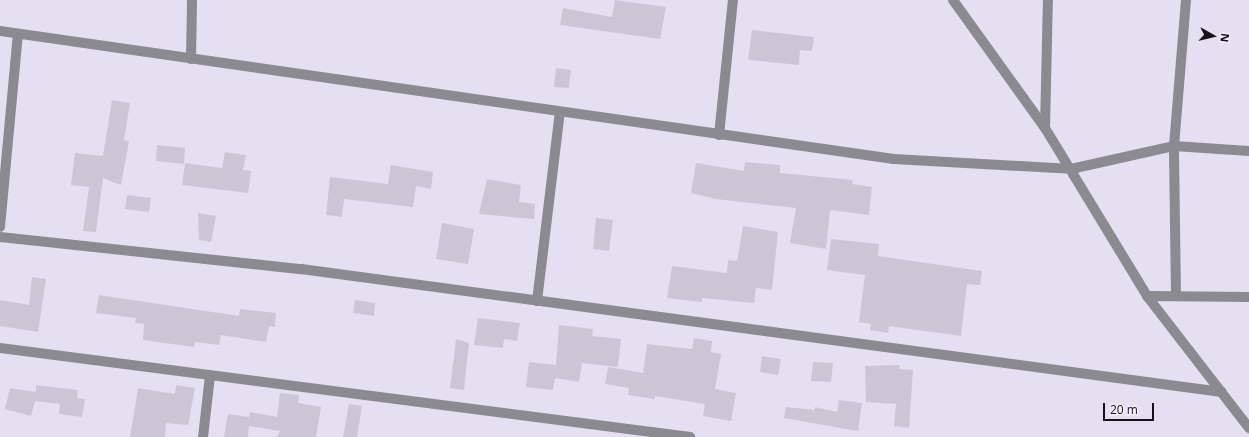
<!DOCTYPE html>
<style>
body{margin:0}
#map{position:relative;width:1249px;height:437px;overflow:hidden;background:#e5e0f1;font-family:"Open Sans",sans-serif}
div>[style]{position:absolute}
.building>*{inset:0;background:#cbc6d6}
.minor>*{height:10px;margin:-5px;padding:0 5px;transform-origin:5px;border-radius:5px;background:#8c8a91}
span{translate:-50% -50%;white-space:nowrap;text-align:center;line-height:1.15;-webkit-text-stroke:4px #f2edff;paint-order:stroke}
.north{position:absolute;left:1193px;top:16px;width:40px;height:40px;-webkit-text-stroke:3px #f2edff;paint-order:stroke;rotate:98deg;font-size:11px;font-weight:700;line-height:16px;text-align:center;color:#151319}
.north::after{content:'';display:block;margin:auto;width:14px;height:18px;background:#151319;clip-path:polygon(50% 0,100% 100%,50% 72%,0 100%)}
.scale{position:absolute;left:1103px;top:403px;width:51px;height:18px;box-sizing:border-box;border:2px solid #151319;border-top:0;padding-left:5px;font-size:12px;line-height:14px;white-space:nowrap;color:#151319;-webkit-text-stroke:3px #f2edff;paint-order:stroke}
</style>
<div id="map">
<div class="building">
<i style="clip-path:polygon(615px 0,666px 7px,660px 39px,560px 25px,563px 8px,612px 17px)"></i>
<i style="clip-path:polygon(752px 30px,814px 37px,812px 51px,800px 50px,799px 65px,748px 60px)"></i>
<i style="clip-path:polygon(556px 68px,571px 70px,569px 88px,554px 87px)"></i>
<i style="clip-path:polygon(112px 100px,130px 103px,124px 140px,129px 141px,121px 185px,103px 178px,96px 232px,83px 231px,89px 187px,71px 185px,75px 153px,103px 156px)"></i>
<i style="clip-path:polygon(157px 145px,185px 148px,184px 164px,156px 161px)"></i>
<i style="clip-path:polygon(225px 152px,246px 155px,243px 170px,251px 171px,248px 193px,182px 185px,185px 163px,222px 168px)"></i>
<i style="clip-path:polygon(745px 162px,780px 165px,780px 173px,853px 180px,852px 184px,872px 187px,869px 215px,830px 210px,826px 249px,790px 243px,796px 208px,716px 199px,691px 193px,696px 163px,744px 171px)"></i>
<i style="clip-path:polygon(391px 165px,433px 172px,431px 189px,416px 186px,413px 207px,344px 199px,342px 217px,326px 215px,330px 177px,388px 184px)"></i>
<i style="clip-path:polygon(487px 179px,521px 185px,519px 202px,535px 204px,534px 219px,479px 214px)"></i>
<i style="clip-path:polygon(127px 195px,151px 198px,149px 212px,125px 209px)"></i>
<i style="clip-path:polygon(198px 213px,216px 216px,211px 242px,199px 240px)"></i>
<i style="clip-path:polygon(596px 218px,613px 220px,609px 251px,593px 249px)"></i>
<i style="clip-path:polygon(442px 223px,474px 229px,468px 264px,436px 259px)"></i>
<i style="clip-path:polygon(743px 226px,778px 232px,772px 290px,756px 288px,754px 303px,702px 298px,702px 302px,667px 298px,672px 266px,727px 273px,728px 260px,737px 261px)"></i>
<i style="clip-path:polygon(831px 239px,879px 244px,878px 256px,982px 271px,980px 285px,967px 284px,961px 336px,889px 326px,888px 333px,870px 330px,871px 324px,859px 322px,865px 275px,827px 270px)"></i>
<i style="clip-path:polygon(32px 277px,46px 279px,38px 332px,0 326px,0 300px,29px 305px)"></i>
<i style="clip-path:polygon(99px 295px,239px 316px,240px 309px,276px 313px,275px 327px,269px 326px,266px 342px,221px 335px,219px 345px,195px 342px,194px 347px,143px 340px,144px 324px,135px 323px,136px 318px,96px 313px)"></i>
<i style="clip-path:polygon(355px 300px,375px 303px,374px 316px,353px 313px)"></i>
<i style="clip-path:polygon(478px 318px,520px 323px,517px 341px,504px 339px,503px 348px,474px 345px)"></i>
<i style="clip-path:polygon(559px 325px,593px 329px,592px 336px,621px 339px,618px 367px,582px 363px,579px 382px,555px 378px,553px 390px,526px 387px,529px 362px,556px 365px)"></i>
<i style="clip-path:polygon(694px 338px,712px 341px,711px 352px,721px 354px,715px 389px,736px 393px,731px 421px,703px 416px,705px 404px,655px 396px,655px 399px,628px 395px,629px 388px,605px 384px,608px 367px,643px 373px,647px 344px,692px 349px)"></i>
<i style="clip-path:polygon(456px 339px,469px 343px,464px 390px,450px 388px)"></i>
<i style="clip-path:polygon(762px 356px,781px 359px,778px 375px,760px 372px)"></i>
<i style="clip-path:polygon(813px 362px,833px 363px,831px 382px,811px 381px)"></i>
<i style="clip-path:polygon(900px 365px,899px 369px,913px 370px,909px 428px,894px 426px,896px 404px,866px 402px,865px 366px)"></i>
<i style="clip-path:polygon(36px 385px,78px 390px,77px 398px,85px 399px,82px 417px,59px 414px,60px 404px,35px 401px,31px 416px,5px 409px,10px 388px,36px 392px)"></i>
<i style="clip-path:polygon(176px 385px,195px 388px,188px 425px,166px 423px,165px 437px,130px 437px,138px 388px,175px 394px)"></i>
<i style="clip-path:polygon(280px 393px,299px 395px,298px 403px,321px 407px,316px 437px,277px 437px,280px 431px,249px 426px,248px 437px,224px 437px,228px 414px,249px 417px,250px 412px,277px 417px)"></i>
<i style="clip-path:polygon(839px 400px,862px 403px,858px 431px,784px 418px,786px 407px,815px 410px,815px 407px,837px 412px)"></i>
<i style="clip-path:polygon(349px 404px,362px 406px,357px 437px,343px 437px)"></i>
</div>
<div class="minor">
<i style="left:953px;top:0;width:158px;rotate:54.3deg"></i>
<i style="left:1045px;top:128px;width:197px;rotate:58.7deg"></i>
<i style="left:1147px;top:296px;width:167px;rotate:52.3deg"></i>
<i style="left:0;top:31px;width:903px;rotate:8.15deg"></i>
<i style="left:894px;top:159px;width:177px;rotate:3.2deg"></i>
<i style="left:1071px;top:169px;width:106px;rotate:-12.6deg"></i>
<i style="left:1174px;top:146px;width:75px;rotate:3.8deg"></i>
<i style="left:191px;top:59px;width:59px;rotate:-89deg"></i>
<i style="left:1045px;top:128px;width:128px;rotate:-88.7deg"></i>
<i style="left:719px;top:135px;width:136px;rotate:-84.1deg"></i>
<i style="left:0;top:227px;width:194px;rotate:-84.7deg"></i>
<i style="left:0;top:237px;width:303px;rotate:6.1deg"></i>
<i style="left:301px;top:269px;width:929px;rotate:7.61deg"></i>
<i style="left:1147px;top:296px;width:102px;rotate:0.6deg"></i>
<i style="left:1176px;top:296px;width:150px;rotate:-90.8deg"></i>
<i style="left:1174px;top:146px;width:146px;rotate:-85.3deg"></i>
<i style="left:537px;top:301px;width:190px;rotate:-83.1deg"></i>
<i style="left:0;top:348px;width:696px;rotate:7.35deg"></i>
<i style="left:203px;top:437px;width:61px;rotate:-83.5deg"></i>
</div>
<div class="north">N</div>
<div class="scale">20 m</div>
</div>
